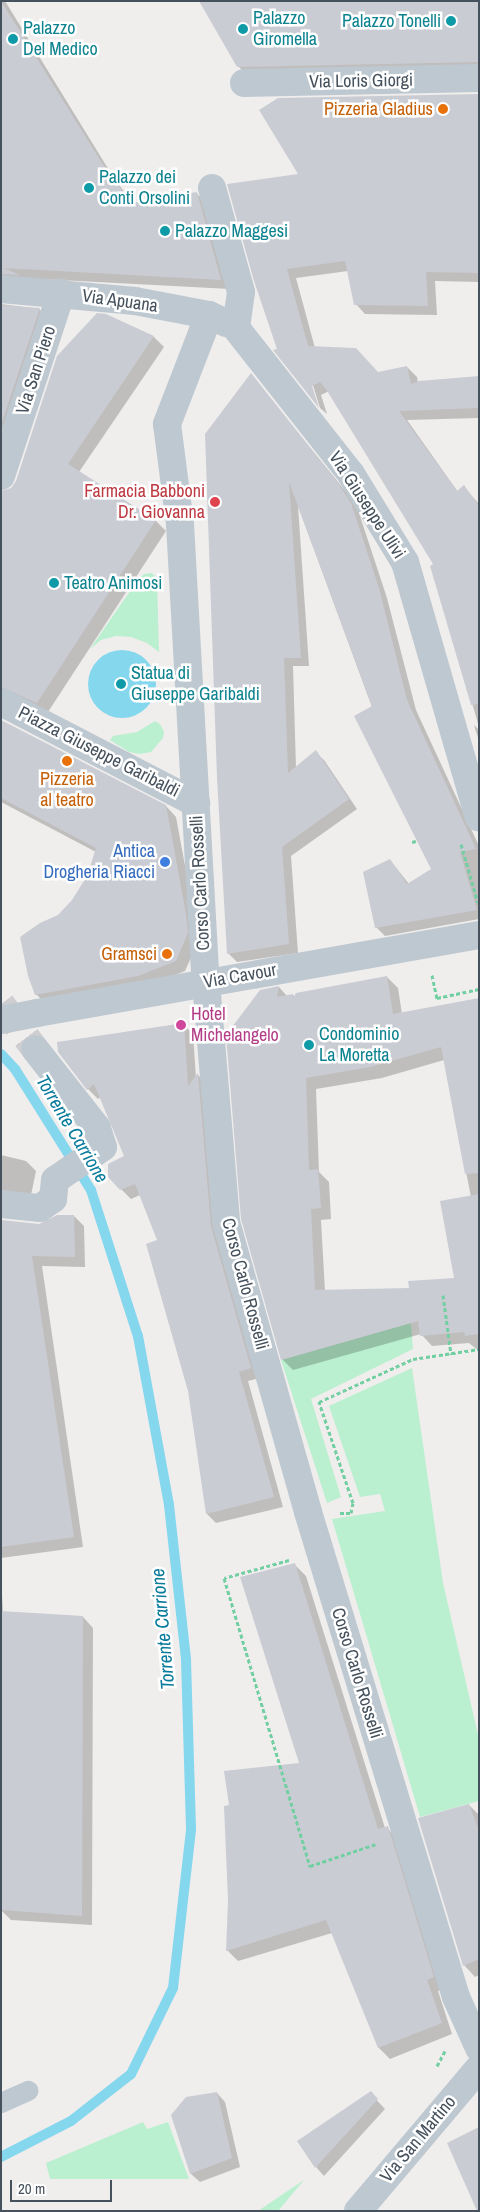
<!DOCTYPE html>
<style>
body{margin:0}
#map{position:relative;width:480px;height:2212px;overflow:hidden;background:#f0eded;font-family:"Archivo Narrow",sans-serif}
div>[style]{position:absolute}
.green>*{inset:0;background:#baf0cf}
.water>*{inset:0;background:#85d7ee}
.round{border-radius:50%}
.shadow>*{inset:0;background:#0003}
.stream>*{height:10px;margin:-5px;padding:0 5px;transform-origin:5px;border-radius:5px;background:#85d7ee}
.building>*{inset:0;background:#caccd3}
.street-tunnel>*{height:28px;margin-top:-14px;transform-origin:0;background:repeating-linear-gradient(90deg,#ceced0 0 28px,transparent 0 42px)}
.path>*{height:3px;margin-top:-1.5px;transform-origin:0;background:repeating-linear-gradient(90deg,#71cfa2 0 4px,transparent 0 6.5px)}
.lane>*{height:20px;margin:-10px;padding:0 10px;transform-origin:10px;border-radius:10px;background:#bdc8d0}
.street>*{height:28px;margin:-14px;padding:0 14px;transform-origin:14px;border-radius:14px;background:#bdc8d0}
.street-bridge>*{height:28px;margin:-14px;padding:0 14px;transform-origin:14px;border-radius:14px;background:#bdc8d0}
.dots>*{width:14px;height:14px;translate:-50% -50%;box-sizing:border-box;border:2px solid #fff;border-radius:50%}
span{translate:-50% -50%;white-space:nowrap;text-align:center;line-height:1.15;-webkit-text-stroke:5px #fff;paint-order:stroke}
.culture-label{font-size:18px;color:#0d838f}
.left{translate:0 -50%;text-align:left}
.right{translate:-100% -50%;text-align:right}
.street-label{font-size:18px;color:#45515c}
.food-label{font-size:18px;color:#c56008}
.health-label{font-size:18px;color:#be3a42}
.shop-label{font-size:18px;color:#366cbe}
.hotel-label{font-size:18px;color:#b23c85}
.water-label{font-size:19px;color:#097b9c;font-style:italic}
.frame{position:absolute;inset:0;border:2px solid #45515c;pointer-events:none}
.scale{position:absolute;left:10px;top:2180px;width:102px;height:22px;box-sizing:border-box;border:2px solid #45515c;border-top:0;padding-left:6px;font-size:15px;line-height:18px;white-space:nowrap;color:#45515c;-webkit-text-stroke:4px #fff;paint-order:stroke}
</style>
<div id="map">
<div class="green">
<i style="clip-path:polygon(152px 573px,157px 578px,159px 652px,147px 643px,131px 637px,116px 636px,101px 640px,90px 649px,137px 581px,144px 574px)"></i>
<i style="clip-path:polygon(155px 721px,160px 724px,164px 732px,163px 738px,151px 752px,140px 754px,129px 752px,110px 740px,113px 736px,137px 732px)"></i>
<i style="clip-path:polygon(411px 1323px,413px 1349px,311px 1399px,341px 1497px,327px 1503px,281px 1360px)"></i>
<i style="clip-path:polygon(412px 1368px,443px 1583px,479px 1739px,479px 1801px,420px 1817px,332px 1519px,385px 1511px,380px 1494px,360px 1497px,329px 1406px)"></i>
<i style="clip-path:polygon(143px 2122px,147px 2129px,168px 2122px,189px 2179px,50px 2179px,46px 2163px)"></i>
<i style="clip-path:polygon(304px 2180px,278px 2211px,258px 2211px)"></i>
</div>
<div class="water">
<i class="round" style="left:88px;top:650px;width:68px;height:68px"></i>
</div>
<div class="shadow">
<i style="clip-path:polygon(1px 1px,5px 1px,112px 175px,133px 204px,196px 193px,207px 203px,230px 289px,21px 278px,1px 288px)"></i>
<i style="clip-path:polygon(479px 1px,479px 72px,248px 76px,238px 66px)"></i>
<i style="clip-path:polygon(479px 95px,479px 282px,435px 281px,437px 315px,365px 314px,356px 304px,348px 271px,296px 278px,315px 348px,378px 373px,407px 367px,417px 377px,418px 383px,479px 378px,479px 418px,407px 420px,458px 492px,464px 487px,479px 504px,479px 727px,432px 566px,435px 565px,329px 391px,321px 395px,327px 414px,320px 408px,311px 379px,279px 351px,229px 185px,301px 175px)"></i>
<i style="clip-path:polygon(1px 304px,39px 309px,49px 319px,1px 465px)"></i>
<i style="clip-path:polygon(105px 315px,154px 337px,164px 347px,79px 472px,156px 521px,166px 531px,48px 712px,1px 700px,1px 492px,12px 489px)"></i>
<i style="clip-path:polygon(251px 375px,347px 493px,359px 513px,387px 598px,416px 710px,479px 846px,479px 919px,385px 936px,376px 927px,390px 860px,409px 884px,432px 870px,298px 506px,309px 666px,293px 666px,296px 768px,315px 752px,324px 760px,357px 809px,291px 856px,298px 953px,237px 962px,228px 953px)"></i>
<i style="clip-path:polygon(1px 721px,166px 806px,176px 817px,196px 925px,197px 944px,185px 971px,148px 986px,46px 1004px,36px 994px,59px 916px,73px 900px,88px 876px,96px 852px,1px 802px)"></i>
<i style="clip-path:polygon(474px 725px,479px 730px,479px 741px)"></i>
<i style="clip-path:polygon(evenodd,387px 977px,398px 988px,402px 1014px,479px 999px,479px 1351px,469px 1343px,432px 1346px,421px 1334px,293px 1370px,282px 1359px,227px 1035px,279px 987px,287px 996px,293px 995px,295px 997px,387px 977px,444px 1060px,471px 1197px,456px 1279px,410px 1289px,325px 1291px,321px 1220px,331px 1219px,329px 1182px,319px 1172px,316px 1089px,382px 1078px,444px 1060px)"></i>
<i style="clip-path:polygon(183px 1024px,193px 1034px,196px 1078px,198px 1075px,207px 1084px,260px 1378px,248px 1381px,283px 1507px,216px 1523px,207px 1514px,189px 1391px,159px 1241px,140px 1195px,131px 1199px,121px 1189px,125px 1157px,101px 1096px,98px 1099px,88px 1089px,59px 1052px)"></i>
<i style="clip-path:polygon(1px 1155px,26px 1161px,36px 1171px,30px 1200px,1px 1203px)"></i>
<i style="clip-path:polygon(74px 1216px,84px 1226px,85px 1267px,42px 1266px,83px 1547px,1px 1558px,1px 1221px,38px 1225px)"></i>
<i style="clip-path:polygon(295px 1565px,306px 1576px,385px 1828px,387px 1828px,398px 1839px,444px 1988px,438px 1991px,452px 2034px,390px 2059px,379px 2048px,332px 1933px,238px 1961px,227px 1950px,301px 1764px)"></i>
<i style="clip-path:polygon(1px 1576px,3px 1612px,83px 1617px,93px 1628px,92px 1925px,11px 1920px,1px 1910px)"></i>
<i style="clip-path:polygon(469px 1805px,479px 1815px,479px 1975px,475px 1977px,464px 1965px)"></i>
<i style="clip-path:polygon(217px 2093px,225px 2102px,240px 2167px,200px 2182px,191px 2174px,173px 2115px)"></i>
<i style="clip-path:polygon(370px 2093px,385px 2109px,324px 2176px,316px 2167px)"></i>
</div>
<div class="stream">
<i style="left:1px;top:1054px;width:21px;rotate:47deg"></i>
<i style="left:15px;top:1069px;width:143px;rotate:57.9deg"></i>
<i style="left:91px;top:1190px;width:153px;rotate:72.2deg"></i>
<i style="left:138px;top:1336px;width:172px;rotate:79.6deg"></i>
<i style="left:169px;top:1505px;width:156px;rotate:83.7deg"></i>
<i style="left:186px;top:1660px;width:170px;rotate:88.3deg"></i>
<i style="left:191px;top:1830px;width:159px;rotate:96.5deg"></i>
<i style="left:173px;top:1988px;width:96px;rotate:116deg"></i>
<i style="left:131px;top:2074px;width:76px;rotate:141.9deg"></i>
<i style="left:71px;top:2121px;width:79px;rotate:152.8deg"></i>
</div>
<div class="building">
<i style="clip-path:polygon(1px 1px,102px 163px,131px 203px,197px 192px,221px 280px,4px 268px,20px 275px,1px 274px)"></i>
<i style="clip-path:polygon(199px 1px,479px 1px,479px 62px,237px 67px)"></i>
<i style="clip-path:polygon(479px 94px,479px 273px,426px 272px,428px 306px,354px 305px,345px 261px,287px 269px,308px 346px,356px 348px,378px 372px,407px 366px,411px 384px,419px 381px,479px 376px,478px 408px,399px 411px,457px 491px,464px 485px,479px 506px,479px 704px,471px 705px,430px 566px,433px 564px,326px 389px,320px 382px,312px 386px,319px 408px,273px 350px,277px 349px,254px 281px,227px 184px,298px 174px,259px 110px,278px 98px)"></i>
<i style="clip-path:polygon(1px 305px,40px 308px,1px 425px)"></i>
<i style="clip-path:polygon(97px 313px,106px 314px,154px 336px,68px 464px,156px 520px,37px 703px,1px 687px,1px 491px,11px 488px,16px 481px,57px 356px)"></i>
<i style="clip-path:polygon(251px 373px,338px 483px,351px 503px,379px 588px,407px 700px,476px 849px,460px 852px,477px 910px,375px 928px,363px 872px,390px 859px,407px 884px,431px 869px,354px 716px,372px 706px,289px 482px,301px 658px,284px 658px,288px 773px,316px 750px,349px 799px,282px 847px,289px 944px,227px 954px,217px 778px,205px 434px)"></i>
<i style="clip-path:polygon(1px 720px,166px 805px,186px 914px,188px 933px,176px 961px,138px 976px,35px 995px,28px 976px,20px 937px,40px 923px,58px 915px,72px 900px,87px 876px,96px 848px,1px 798px)"></i>
<i style="clip-path:polygon(387px 976px,393px 1014px,479px 998px,479px 1173px,465px 1174px,441px 1047px,370px 1067px,306px 1078px,309px 1170px,318px 1169px,321px 1208px,311px 1209px,315px 1290px,409px 1288px,408px 1281px,454px 1278px,440px 1201px,479px 1194px,479px 1334px,465px 1336px,464px 1332px,420px 1336px,418px 1321px,281px 1360px,241px 1219px,226px 1035px,260px 990px,279px 986px,277px 997px,293px 994px,293px 998px,296px 993px)"></i>
<i style="clip-path:polygon(184px 1023px,188px 1086px,198px 1073px,211px 1226px,251px 1368px,239px 1372px,274px 1497px,206px 1514px,188px 1391px,146px 1244px,157px 1240px,135px 1184px,120px 1190px,108px 1177px,108px 1164px,124px 1156px,94px 1084px,87px 1090px,58px 1052px,57px 1042px)"></i>
<i style="clip-path:polygon(57px 1215px,74px 1215px,75px 1257px,32px 1256px,74px 1537px,1px 1547px,1px 1220px,39px 1224px)"></i>
<i style="clip-path:polygon(295px 1563px,378px 1829px,388px 1826px,434px 1977px,427px 1980px,442px 2023px,378px 2048px,326px 1920px,226px 1951px,228px 1900px,224px 1806px,229px 1805px,224px 1771px,299px 1763px,240px 1577px)"></i>
<i style="clip-path:polygon(1px 1611px,83px 1616px,82px 1916px,1px 1910px)"></i>
<i style="clip-path:polygon(469px 1804px,479px 1831px,479px 1959px,463px 1966px,418px 1818px)"></i>
<i style="clip-path:polygon(371px 2091px,378px 2099px,315px 2168px,297px 2141px)"></i>
<i style="clip-path:polygon(217px 2092px,232px 2158px,190px 2174px,171px 2115px,186px 2097px)"></i>
<i style="clip-path:polygon(479px 2127px,479px 2211px,477px 2211px,447px 2143px)"></i>
</div>
<div class="street-tunnel">
<i style="left:1px;top:1004px;width:56px;rotate:52.9deg"></i>
</div>
<div class="path">
<i style="left:412px;top:842px;width:4px;rotate:-14deg"></i>
<i style="left:461px;top:844px;width:61px;rotate:73.9deg"></i>
<i style="left:432px;top:975px;width:24px;rotate:78deg"></i>
<i style="left:437px;top:998px;width:43px;rotate:-12.1deg"></i>
<i style="left:443px;top:1295px;width:60px;rotate:82.3deg"></i>
<i style="left:340px;top:1513px;width:11px"></i>
<i style="left:351px;top:1513px;width:10px;rotate:-79deg"></i>
<i style="left:353px;top:1503px;width:107px;rotate:-108.6deg"></i>
<i style="left:319px;top:1402px;width:103px;rotate:-24.6deg"></i>
<i style="left:413px;top:1359px;width:67px;rotate:-8.6deg"></i>
<i style="left:289px;top:1560px;width:67px;rotate:164.5deg"></i>
<i style="left:224px;top:1578px;width:301px;rotate:73.4deg"></i>
<i style="left:310px;top:1866px;width:70px;rotate:-18.4deg"></i>
<i style="left:437px;top:2066px;width:19px;rotate:-62deg"></i>
</div>
<div class="lane">
<i style="left:1px;top:2103px;width:30px;rotate:-24deg"></i>
</div>
<div class="street">
<i style="left:244px;top:83px;width:235px;rotate:-1.2deg"></i>
<i style="left:212px;top:188px;width:108px;rotate:74.4deg"></i>
<i style="left:241px;top:292px;width:36px;rotate:98deg"></i>
<i style="left:236px;top:328px;width:186px;rotate:51.8deg"></i>
<i style="left:351px;top:474px;width:103px;rotate:58.5deg"></i>
<i style="left:405px;top:562px;width:266px;rotate:73.9deg"></i>
<i style="left:1px;top:289px;width:135px;rotate:5.1deg"></i>
<i style="left:135px;top:301px;width:75px;rotate:10.7deg"></i>
<i style="left:209px;top:315px;width:19px;rotate:25deg"></i>
<i style="left:209px;top:315px;width:117px;rotate:111.1deg"></i>
<i style="left:167px;top:424px;width:101px;rotate:82.6deg"></i>
<i style="left:180px;top:524px;width:459px;rotate:86.8deg"></i>
<i style="left:206px;top:982px;width:241px;rotate:85.2deg"></i>
<i style="left:226px;top:1222px;width:301px;rotate:74.2deg"></i>
<i style="left:308px;top:1512px;width:507px;rotate:73.03deg"></i>
<i style="left:456px;top:1997px;width:56px;rotate:65.7deg"></i>
<i style="left:1px;top:476px;width:193px;rotate:-71.8deg"></i>
<i style="left:1px;top:702px;width:220px;rotate:27.4deg"></i>
<i style="left:37px;top:1013px;width:449px;rotate:-10deg"></i>
<i style="left:1px;top:1204px;width:39px;rotate:6deg"></i>
<i style="left:40px;top:1208px;width:16px;rotate:-35deg"></i>
<i style="left:53px;top:1199px;width:19px;rotate:-84deg"></i>
<i style="left:55px;top:1180px;width:58px;rotate:-34.5deg"></i>
<i style="left:103px;top:1147px;width:20px;rotate:-108deg"></i>
<i style="left:97px;top:1128px;width:100px;rotate:-128.1deg"></i>
<i style="left:358px;top:2211px;width:187px;rotate:-49.8deg"></i>
</div>
<div class="street-bridge">
<i style="left:1px;top:1020px;width:37px;rotate:-11deg"></i>
</div>
<div class="dots">
<i style="left:451px;top:21px;background:#0f9aa8"></i>
<i style="left:243px;top:29px;background:#0f9aa8"></i>
<i style="left:13px;top:39px;background:#0f9aa8"></i>
<i style="left:443px;top:109px;background:#e8710a"></i>
<i style="left:89px;top:188px;background:#0f9aa8"></i>
<i style="left:165px;top:231px;background:#0f9aa8"></i>
<i style="left:215px;top:502px;background:#e0444e"></i>
<i style="left:54px;top:583px;background:#0f9aa8"></i>
<i style="left:121px;top:684px;background:#0f9aa8"></i>
<i style="left:67px;top:761px;background:#e8710a"></i>
<i style="left:165px;top:862px;background:#3f7fe0"></i>
<i style="left:167px;top:954px;background:#e8710a"></i>
<i style="left:181px;top:1025px;background:#d1479c"></i>
<i style="left:309px;top:1045px;background:#0f9aa8"></i>
</div>
<div class="culture-label">
<span class="left" style="left:253px;top:29px">Palazzo<br>Giromella</span>
<span class="right" style="left:441px;top:21px">Palazzo Tonelli</span>
<span class="left" style="left:23px;top:39px">Palazzo<br>Del Medico</span>
<span class="left" style="left:99px;top:188px">Palazzo dei<br>Conti Orsolini</span>
<span class="left" style="left:175px;top:231px">Palazzo Maggesi</span>
<span class="left" style="left:64px;top:583px">Teatro Animosi</span>
<span class="left" style="left:131px;top:684px">Statua di<br>Giuseppe Garibaldi</span>
<span class="left" style="left:319px;top:1045px">Condominio<br>La Moretta</span>
</div>
<div class="street-label">
<span style="left:361px;top:81px;rotate:-1deg">Via Loris Giorgi</span>
<span style="left:120px;top:301px;rotate:8deg">Via Apuana</span>
<span style="left:36px;top:370px;rotate:-72deg">Via San Piero</span>
<span style="left:367px;top:505px;rotate:57deg">Via Giuseppe Ulivi</span>
<span style="left:99px;top:752px;rotate:27deg">Piazza Giuseppe Garibaldi</span>
<span style="left:200px;top:883px;rotate:-93deg">Corso Carlo Rosselli</span>
<span style="left:240px;top:976px;rotate:-10deg">Via Cavour</span>
<span style="left:245px;top:1284px;rotate:75deg">Corso Carlo Rosselli</span>
<span style="left:357px;top:1673px;rotate:73deg">Corso Carlo Rosselli</span>
<span style="left:418px;top:2139px;rotate:-50deg">Via San Martino</span>
</div>
<div class="food-label">
<span class="right" style="left:433px;top:109px">Pizzeria Gladius</span>
<span style="left:67px;top:790px">Pizzeria<br>al teatro</span>
<span class="right" style="left:157px;top:954px">Gramsci</span>
</div>
<div class="health-label">
<span class="right" style="left:205px;top:502px">Farmacia Babboni<br>Dr. Giovanna</span>
</div>
<div class="shop-label">
<span class="right" style="left:155px;top:862px">Antica<br>Drogheria Riacci</span>
</div>
<div class="hotel-label">
<span class="left" style="left:191px;top:1025px">Hotel<br>Michelangelo</span>
</div>
<div class="water-label">
<span style="left:72px;top:1129px;rotate:59deg">Torrente Carrione</span>
<span style="left:163px;top:1629px;rotate:-95deg">Torrente Carrione</span>
</div>
<div class="frame"></div>
<div class="scale">20 m</div>
</div>
